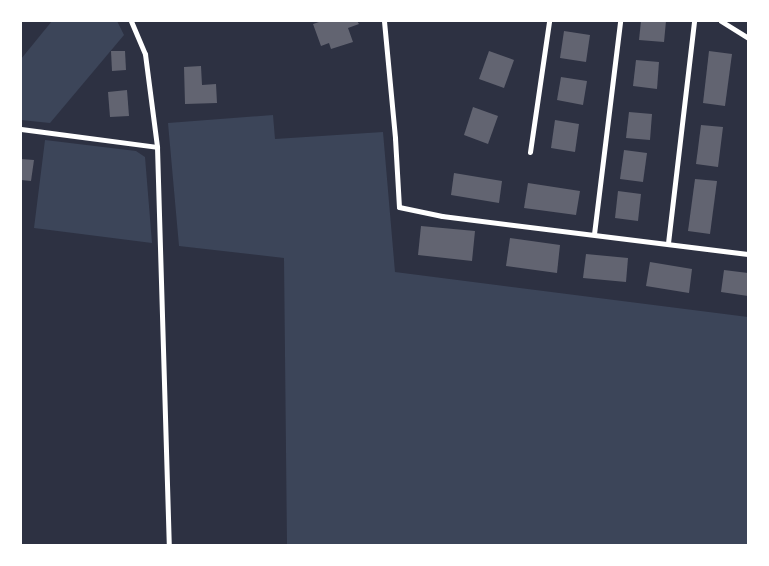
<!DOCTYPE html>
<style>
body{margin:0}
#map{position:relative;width:769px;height:566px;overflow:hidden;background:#2d3142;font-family:"Alegreya Sans",sans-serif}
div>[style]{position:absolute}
.green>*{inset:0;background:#3c4559}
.building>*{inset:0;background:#626471}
.minor>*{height:5px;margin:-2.5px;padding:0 2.5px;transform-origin:2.5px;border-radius:2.5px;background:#fff}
span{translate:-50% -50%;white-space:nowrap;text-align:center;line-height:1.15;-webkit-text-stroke:4px #fff;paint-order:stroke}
.frame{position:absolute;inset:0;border:22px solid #fff;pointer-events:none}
</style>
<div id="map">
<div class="green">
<i style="clip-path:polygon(52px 21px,117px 21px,124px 35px,50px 123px,21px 120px,21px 59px)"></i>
<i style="clip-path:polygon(273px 115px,275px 139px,383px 132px,395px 272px,748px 317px,748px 545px,287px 545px,284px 258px,179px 246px,168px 123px)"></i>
<i style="clip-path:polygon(45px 140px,136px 151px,145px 157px,152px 243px,34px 228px)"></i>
</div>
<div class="building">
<i style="clip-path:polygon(322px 21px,357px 21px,359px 24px,348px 28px,353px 42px,331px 49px,329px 43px,321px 46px,313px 24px)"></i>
<i style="clip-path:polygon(641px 21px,666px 21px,664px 42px,639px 40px)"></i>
<i style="clip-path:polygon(564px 31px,590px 35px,586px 62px,560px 58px)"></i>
<i style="clip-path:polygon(111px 51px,125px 51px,126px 70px,112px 71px)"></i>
<i style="clip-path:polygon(489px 51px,514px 60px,504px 88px,479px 79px)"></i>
<i style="clip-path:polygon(709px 51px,732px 54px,725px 106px,703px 103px)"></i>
<i style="clip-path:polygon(636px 60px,659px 62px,657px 89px,633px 86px)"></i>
<i style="clip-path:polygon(201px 66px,202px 85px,216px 84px,217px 103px,185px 104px,184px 67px)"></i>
<i style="clip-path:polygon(561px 77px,587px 81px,583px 105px,557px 100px)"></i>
<i style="clip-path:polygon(127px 90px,129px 116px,110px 117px,108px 92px)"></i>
<i style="clip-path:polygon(473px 107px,498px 116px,488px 144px,464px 135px)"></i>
<i style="clip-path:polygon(629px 112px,652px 114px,650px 140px,626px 138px)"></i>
<i style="clip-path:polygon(555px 120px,579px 124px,575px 152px,551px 148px)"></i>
<i style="clip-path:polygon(701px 125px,723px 127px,718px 167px,696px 164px)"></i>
<i style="clip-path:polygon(624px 150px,647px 153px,643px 182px,620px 179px)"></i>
<i style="clip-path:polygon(21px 159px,34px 160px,31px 181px,21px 180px)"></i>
<i style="clip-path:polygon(454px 173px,502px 181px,499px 203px,451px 195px)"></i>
<i style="clip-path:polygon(695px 179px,717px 181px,710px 234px,688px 231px)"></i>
<i style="clip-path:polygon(528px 183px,580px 191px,576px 215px,524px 208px)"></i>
<i style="clip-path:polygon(618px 191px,641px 194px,638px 221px,615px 218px)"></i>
<i style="clip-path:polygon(421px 226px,475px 231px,472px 261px,418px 255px)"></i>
<i style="clip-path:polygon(510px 238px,560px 245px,557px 273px,506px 266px)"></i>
<i style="clip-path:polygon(586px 254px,628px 258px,626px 282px,583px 278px)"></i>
<i style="clip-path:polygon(650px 262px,692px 269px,689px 293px,646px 286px)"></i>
<i style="clip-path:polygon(724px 270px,748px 273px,748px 296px,721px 292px)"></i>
</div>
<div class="minor">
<i style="left:131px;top:21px;width:36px;rotate:67deg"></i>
<i style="left:145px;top:54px;width:94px;rotate:82.6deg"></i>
<i style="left:157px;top:147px;width:398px;rotate:88.3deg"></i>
<i style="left:384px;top:21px;width:118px;rotate:84.6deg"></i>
<i style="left:395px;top:138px;width:69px;rotate:86.7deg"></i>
<i style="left:399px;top:207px;width:44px;rotate:11.8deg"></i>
<i style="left:442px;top:216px;width:308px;rotate:7.1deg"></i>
<i style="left:721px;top:21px;width:32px;rotate:32deg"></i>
<i style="left:21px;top:129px;width:137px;rotate:7.5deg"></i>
<i style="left:530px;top:152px;width:132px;rotate:-81.7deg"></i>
<i style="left:594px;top:234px;width:215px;rotate:-83deg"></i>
<i style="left:668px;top:243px;width:224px;rotate:-83.3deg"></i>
</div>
<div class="frame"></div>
</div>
